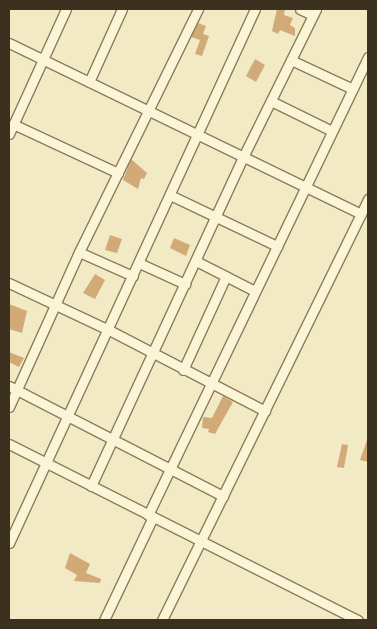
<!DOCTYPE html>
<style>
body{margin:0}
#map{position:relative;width:377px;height:629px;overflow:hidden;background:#f1eac4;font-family:Merriweather,serif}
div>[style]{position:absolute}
.building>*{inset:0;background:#d2aa78}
.roads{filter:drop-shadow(1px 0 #8d7c59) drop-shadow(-1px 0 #8d7c59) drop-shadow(0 1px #8d7c59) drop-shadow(0 -1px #8d7c59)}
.minor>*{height:9px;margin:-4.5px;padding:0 4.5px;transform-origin:4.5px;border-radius:4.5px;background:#fbf5d8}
span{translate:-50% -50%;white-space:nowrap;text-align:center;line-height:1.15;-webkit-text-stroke:5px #f8f3d4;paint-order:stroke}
.frame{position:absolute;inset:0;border:10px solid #3c311e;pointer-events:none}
</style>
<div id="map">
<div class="building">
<i style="clip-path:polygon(277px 9px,285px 9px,284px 15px,293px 18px,290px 25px,295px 28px,295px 36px,280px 30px,278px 34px,272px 31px)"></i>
<i style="clip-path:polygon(198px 23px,206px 26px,203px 34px,209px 36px,202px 56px,195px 54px,200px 40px,191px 37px)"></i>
<i style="clip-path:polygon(255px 59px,265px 65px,256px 82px,246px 76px)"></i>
<i style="clip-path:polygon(131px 159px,147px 173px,144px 179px,141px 178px,138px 189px,123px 180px)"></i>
<i style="clip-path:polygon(110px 235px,122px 239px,117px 253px,105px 250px)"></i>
<i style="clip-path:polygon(174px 238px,190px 245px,186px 256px,170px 248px)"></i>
<i style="clip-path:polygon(95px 274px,105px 280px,95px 299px,83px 293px)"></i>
<i style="clip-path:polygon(9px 304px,27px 311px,22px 333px,9px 329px)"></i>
<i style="clip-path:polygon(9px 352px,24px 358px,19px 367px,9px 362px)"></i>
<i style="clip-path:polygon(223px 396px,233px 402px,215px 434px,208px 432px,209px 429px,202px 428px,203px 417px,212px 418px)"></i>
<i style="clip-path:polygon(368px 437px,368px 462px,360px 460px)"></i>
<i style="clip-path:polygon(342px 444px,348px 445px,344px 468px,337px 467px)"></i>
<i style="clip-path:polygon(70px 553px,90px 564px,86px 573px,101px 579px,100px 583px,74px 581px,77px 575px,65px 568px)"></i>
</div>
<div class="roads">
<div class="minor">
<i style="left:300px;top:9px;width:14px;rotate:25deg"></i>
<i style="left:9px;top:43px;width:391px;rotate:25.9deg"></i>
<i style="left:291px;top:60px;width:68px;rotate:25.1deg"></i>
<i style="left:89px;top:82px;width:80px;rotate:-65.7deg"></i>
<i style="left:271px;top:101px;width:68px;rotate:26.2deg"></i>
<i style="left:13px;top:124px;width:116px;rotate:25deg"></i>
<i style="left:9px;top:134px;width:137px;rotate:-65.5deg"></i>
<i style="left:170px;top:195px;width:119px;rotate:25.5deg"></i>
<i style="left:79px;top:252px;width:59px;rotate:24deg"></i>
<i style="left:196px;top:261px;width:66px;rotate:27deg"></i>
<i style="left:139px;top:263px;width:51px;rotate:24.5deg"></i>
<i style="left:9px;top:283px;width:110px;rotate:25.2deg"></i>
<i style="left:109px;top:330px;width:176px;rotate:27.4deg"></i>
<i style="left:183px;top:370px;width:103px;rotate:-65.4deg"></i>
<i style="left:9px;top:386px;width:241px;rotate:27.2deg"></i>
<i style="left:9px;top:407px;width:170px;rotate:-65.7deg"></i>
<i style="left:79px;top:252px;width:271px;rotate:-63.9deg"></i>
<i style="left:9px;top:444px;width:391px;rotate:26.8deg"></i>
<i style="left:91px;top:486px;width:362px;rotate:-65.2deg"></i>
<i style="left:243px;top:157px;width:165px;rotate:-63.7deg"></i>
<i style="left:148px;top:515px;width:508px;rotate:-64.34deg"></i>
<i style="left:9px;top:543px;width:588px;rotate:-65.27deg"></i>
<i style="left:104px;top:620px;width:114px;rotate:-64.6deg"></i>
<i style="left:162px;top:620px;width:469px;rotate:-63.9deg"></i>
</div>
</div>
<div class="frame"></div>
</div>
